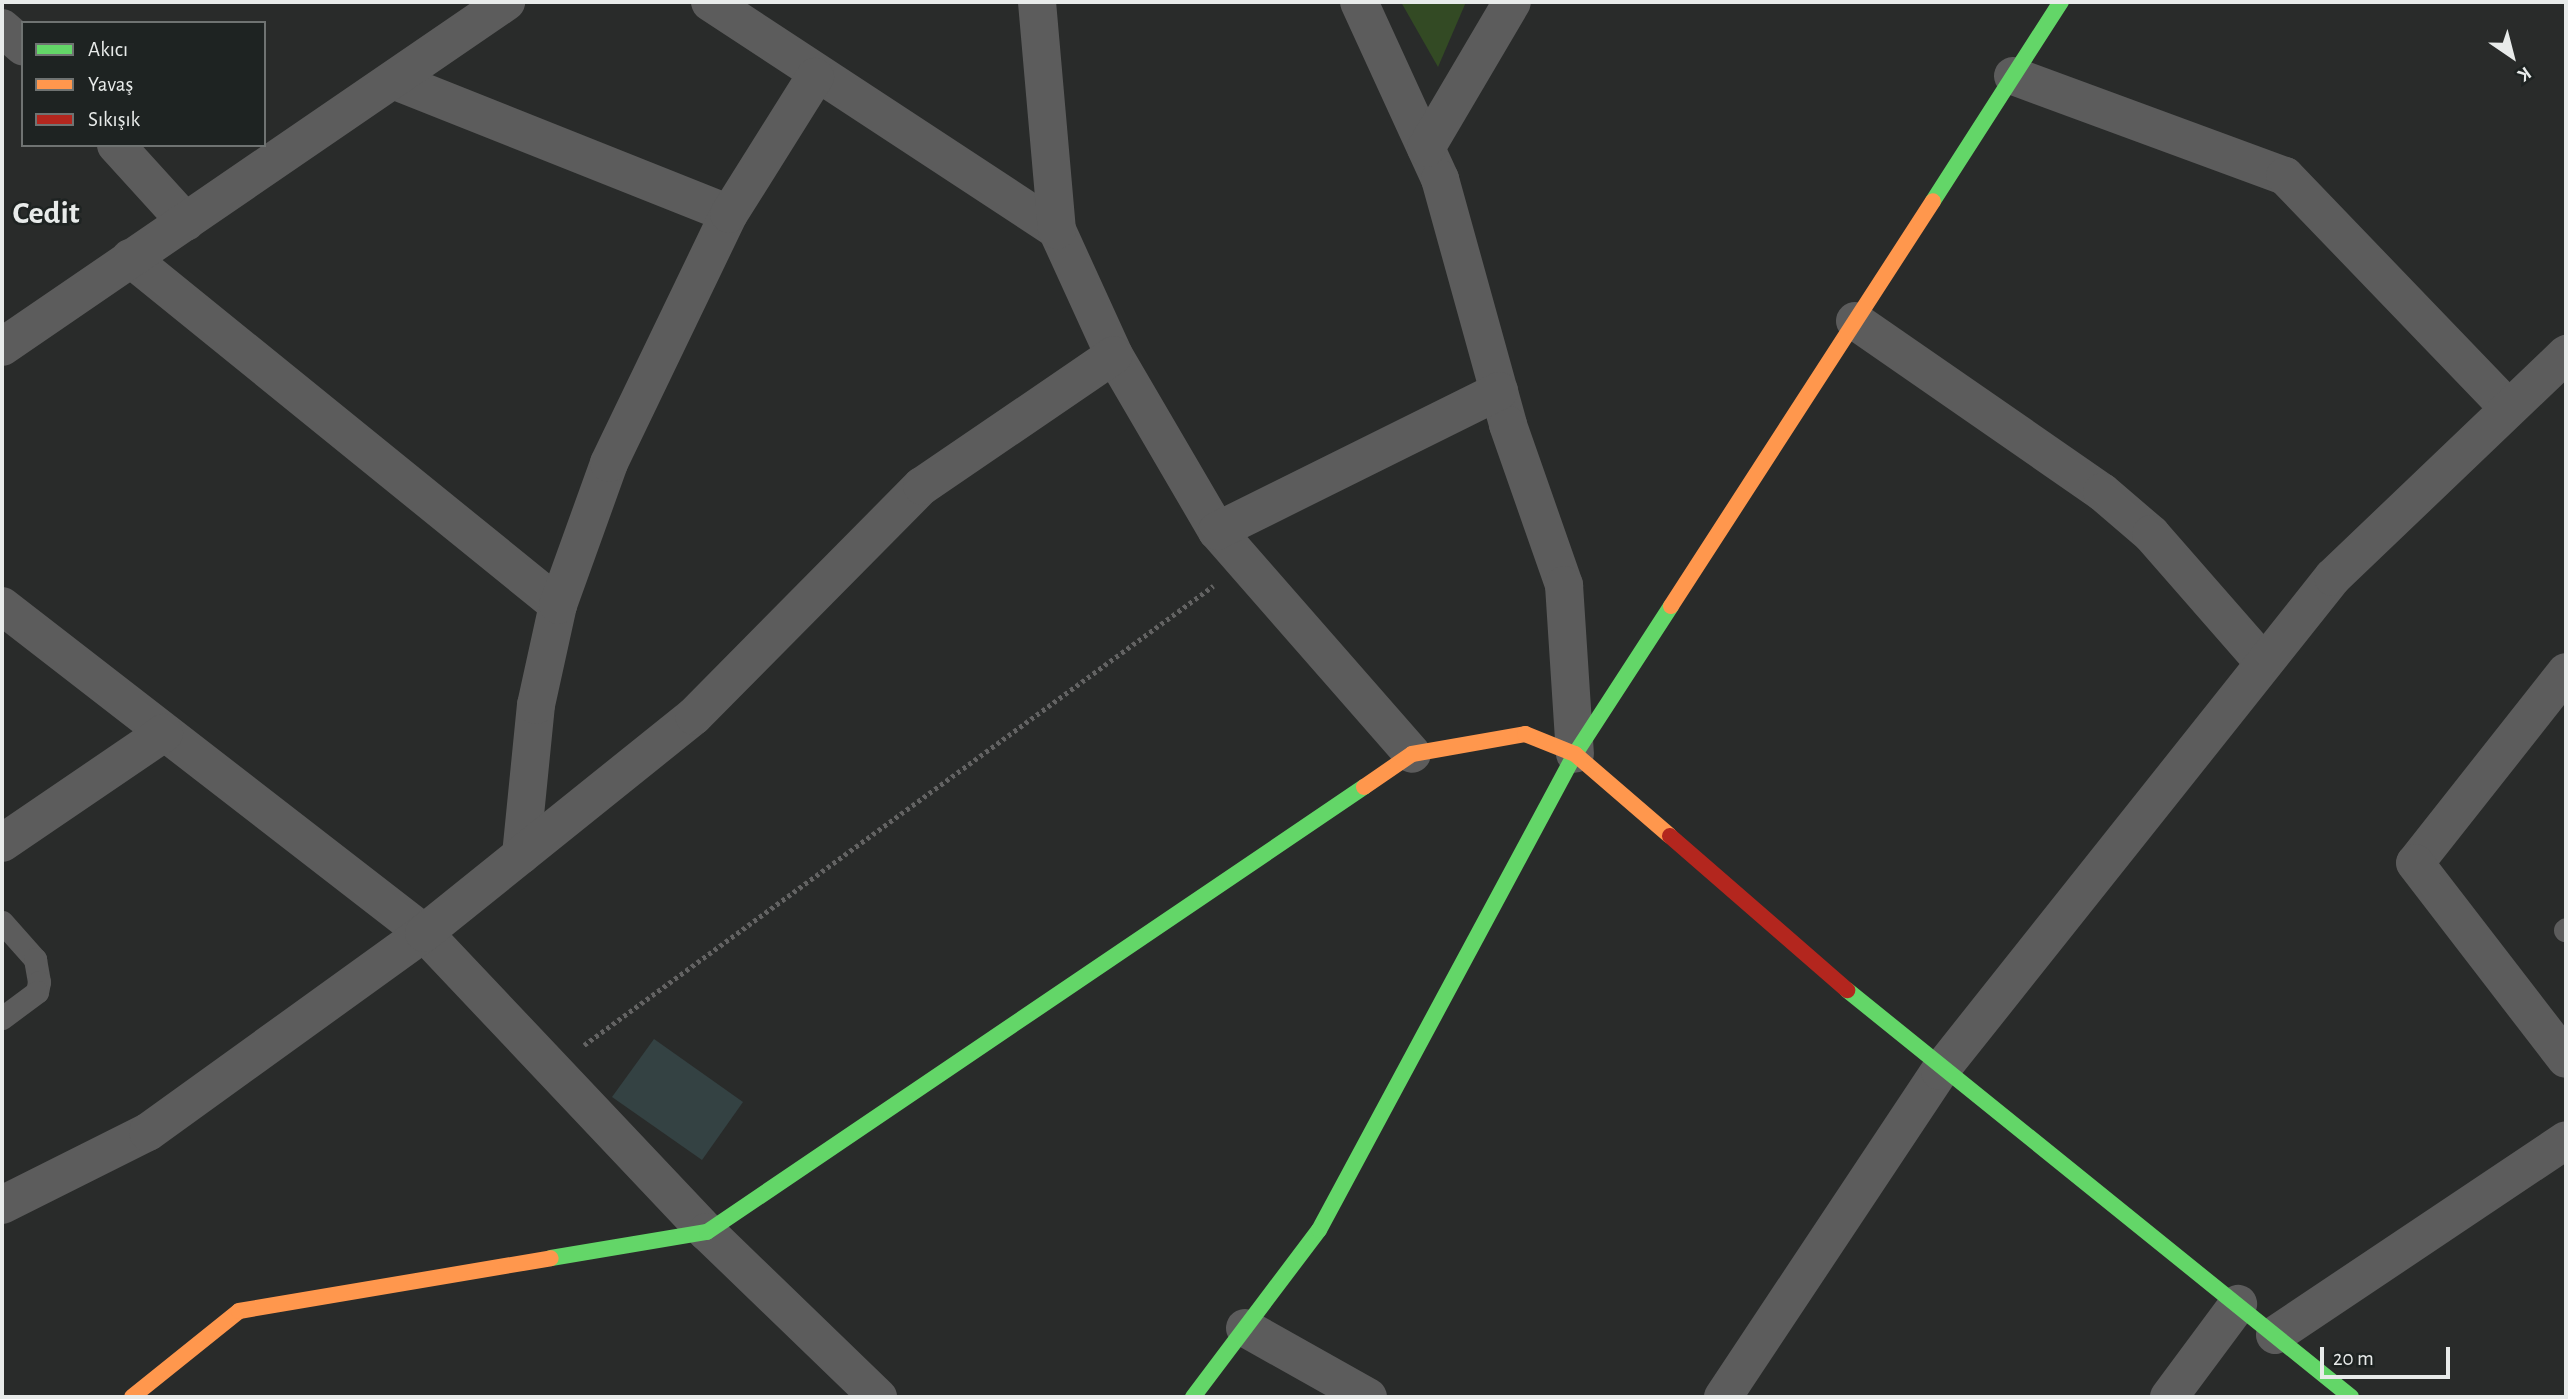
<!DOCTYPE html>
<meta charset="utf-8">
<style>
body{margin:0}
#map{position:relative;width:2568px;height:1399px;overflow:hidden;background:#292b2a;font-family:"Alegreya Sans",sans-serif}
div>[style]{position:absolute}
.green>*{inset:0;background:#334a24}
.building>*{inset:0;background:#344243}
.path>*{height:4.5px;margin-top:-2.25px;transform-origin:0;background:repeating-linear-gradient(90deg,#636363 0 3.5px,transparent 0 7px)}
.lane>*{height:23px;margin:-11.5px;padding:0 11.5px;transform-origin:11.5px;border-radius:11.5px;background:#5c5c5c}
.street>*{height:38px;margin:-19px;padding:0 19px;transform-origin:19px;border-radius:19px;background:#5c5c5c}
.fast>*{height:16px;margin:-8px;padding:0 8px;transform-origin:8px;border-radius:8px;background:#63d668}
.slow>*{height:16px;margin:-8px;padding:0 8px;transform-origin:8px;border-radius:8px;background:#ff974d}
.jam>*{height:16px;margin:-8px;padding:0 8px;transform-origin:8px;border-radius:8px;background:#b3261e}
span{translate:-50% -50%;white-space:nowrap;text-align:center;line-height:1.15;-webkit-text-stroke:5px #1e2322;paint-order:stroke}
.district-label{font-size:32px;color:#e8ebea;font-weight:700}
.frame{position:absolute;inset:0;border:4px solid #e8ebea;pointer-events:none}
.legend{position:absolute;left:21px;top:21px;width:245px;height:126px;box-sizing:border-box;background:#1e2322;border:2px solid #6f7372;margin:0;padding:9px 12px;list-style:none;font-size:21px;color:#e8ebea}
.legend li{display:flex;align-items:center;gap:14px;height:35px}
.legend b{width:35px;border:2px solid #6f7372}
.north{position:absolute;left:2477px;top:21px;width:70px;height:70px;-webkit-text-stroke:5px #1e2322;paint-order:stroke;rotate:145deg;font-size:19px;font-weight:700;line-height:28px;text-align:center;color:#e8ebea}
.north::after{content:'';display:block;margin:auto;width:24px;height:32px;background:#e8ebea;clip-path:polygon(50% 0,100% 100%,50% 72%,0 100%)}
.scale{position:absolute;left:2320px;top:1347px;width:130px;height:32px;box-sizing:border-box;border:4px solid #e8ebea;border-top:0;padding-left:9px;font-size:21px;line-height:24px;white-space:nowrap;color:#e8ebea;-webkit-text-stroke:5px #1e2322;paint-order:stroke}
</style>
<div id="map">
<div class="green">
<i style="clip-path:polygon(1401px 2px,1466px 2px,1438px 67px)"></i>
</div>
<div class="building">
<i style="clip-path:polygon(654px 1039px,743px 1102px,702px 1160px,612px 1097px)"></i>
</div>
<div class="path">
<i style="left:584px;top:1045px;width:779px;rotate:-36.12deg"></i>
</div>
<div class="lane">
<i style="left:2px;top:922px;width:50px;rotate:48.3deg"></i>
<i style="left:35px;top:959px;width:23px;rotate:80deg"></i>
<i style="left:39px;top:982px;width:10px;rotate:101deg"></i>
<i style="left:37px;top:992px;width:44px;rotate:143.4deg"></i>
<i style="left:2565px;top:930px;width:1px;rotate:-45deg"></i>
</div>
<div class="street">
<i style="left:710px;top:2px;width:415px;rotate:33.3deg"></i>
<i style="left:1057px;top:230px;width:137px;rotate:65.5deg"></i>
<i style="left:1114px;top:355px;width:204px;rotate:59.7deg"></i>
<i style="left:1217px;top:531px;width:296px;rotate:48.8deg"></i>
<i style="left:1037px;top:2px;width:229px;rotate:85deg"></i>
<i style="left:1359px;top:2px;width:195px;rotate:65.4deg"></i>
<i style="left:1440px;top:179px;width:255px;rotate:74.5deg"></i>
<i style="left:1508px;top:425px;width:170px;rotate:70.7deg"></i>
<i style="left:1564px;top:585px;width:169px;rotate:86.3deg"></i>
<i style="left:2px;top:28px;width:28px;rotate:41deg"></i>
<i style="left:2013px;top:76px;width:290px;rotate:20.2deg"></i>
<i style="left:2285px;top:176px;width:319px;rotate:46.1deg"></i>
<i style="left:398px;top:82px;width:356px;rotate:21.7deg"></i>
<i style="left:116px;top:145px;width:104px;rotate:47.7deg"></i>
<i style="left:1426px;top:148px;width:169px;rotate:-59.5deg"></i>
<i style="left:130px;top:258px;width:551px;rotate:39.03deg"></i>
<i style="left:1855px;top:321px;width:300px;rotate:34.7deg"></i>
<i style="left:2102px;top:492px;width:65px;rotate:40.6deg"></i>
<i style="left:2151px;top:534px;width:171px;rotate:48.8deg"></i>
<i style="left:2px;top:347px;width:611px;rotate:-34.39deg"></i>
<i style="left:1217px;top:531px;width:315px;rotate:-26.4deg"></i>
<i style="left:2px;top:606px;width:534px;rotate:37.77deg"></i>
<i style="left:424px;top:933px;width:412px;rotate:46.6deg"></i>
<i style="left:707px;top:1232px;width:238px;rotate:44deg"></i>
<i style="left:2566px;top:672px;width:243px;rotate:128.3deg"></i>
<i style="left:2415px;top:863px;width:247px;rotate:52.4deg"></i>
<i style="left:2px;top:843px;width:196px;rotate:-34.2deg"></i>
<i style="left:521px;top:855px;width:151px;rotate:-84.3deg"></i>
<i style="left:536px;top:705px;width:102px;rotate:-77.6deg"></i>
<i style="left:558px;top:605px;width:151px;rotate:-70.2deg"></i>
<i style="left:609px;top:463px;width:276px;rotate:-64.3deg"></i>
<i style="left:729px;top:214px;width:162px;rotate:-57.9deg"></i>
<i style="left:2px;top:1205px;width:163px;rotate:-26.6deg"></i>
<i style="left:148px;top:1132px;width:340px;rotate:-35.8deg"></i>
<i style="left:424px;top:933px;width:346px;rotate:-38.8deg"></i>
<i style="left:694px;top:716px;width:324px;rotate:-45.3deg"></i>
<i style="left:922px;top:486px;width:232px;rotate:-34.3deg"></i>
<i style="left:1245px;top:1328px;width:141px;rotate:29.3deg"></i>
<i style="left:2275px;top:1335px;width:350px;rotate:-33.8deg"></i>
<i style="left:1723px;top:1397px;width:392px;rotate:-56.4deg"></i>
<i style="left:1940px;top:1071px;width:631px;rotate:-51.5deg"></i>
<i style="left:2333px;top:577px;width:323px;rotate:-43.7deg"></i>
<i style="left:2169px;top:1397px;width:116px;rotate:-53.4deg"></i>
</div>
<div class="fast">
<i style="left:1933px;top:201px;width:237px;rotate:-57.3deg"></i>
<i style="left:1847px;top:990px;width:648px;rotate:38.92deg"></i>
<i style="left:551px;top:1258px;width:158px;rotate:-9.5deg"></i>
<i style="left:707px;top:1232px;width:794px;rotate:-34.11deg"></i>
<i style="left:1193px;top:1397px;width:209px;rotate:-53deg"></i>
<i style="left:1319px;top:1230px;width:540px;rotate:-61.73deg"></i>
<i style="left:1575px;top:754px;width:176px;rotate:-57deg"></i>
</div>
<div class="slow">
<i style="left:1671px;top:606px;width:482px;rotate:-57.1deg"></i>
<i style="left:1364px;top:787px;width:58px;rotate:-34.5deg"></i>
<i style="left:1412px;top:754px;width:115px;rotate:-10deg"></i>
<i style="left:1525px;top:734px;width:54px;rotate:21.8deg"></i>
<i style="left:1575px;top:754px;width:125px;rotate:40.8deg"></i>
<i style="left:132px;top:1397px;width:137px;rotate:-38.8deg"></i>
<i style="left:239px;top:1311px;width:316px;rotate:-9.6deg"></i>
</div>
<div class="jam">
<i style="left:1670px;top:836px;width:235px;rotate:41deg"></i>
</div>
<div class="district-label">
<span style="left:46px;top:213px">Cedit</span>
</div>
<div class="frame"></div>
<ul class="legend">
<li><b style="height:9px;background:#63d668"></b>Akıcı</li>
<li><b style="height:9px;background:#ff974d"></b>Yavaş</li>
<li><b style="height:9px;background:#b3261e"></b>Sıkışık</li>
</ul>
<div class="north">K</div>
<div class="scale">20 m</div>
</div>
